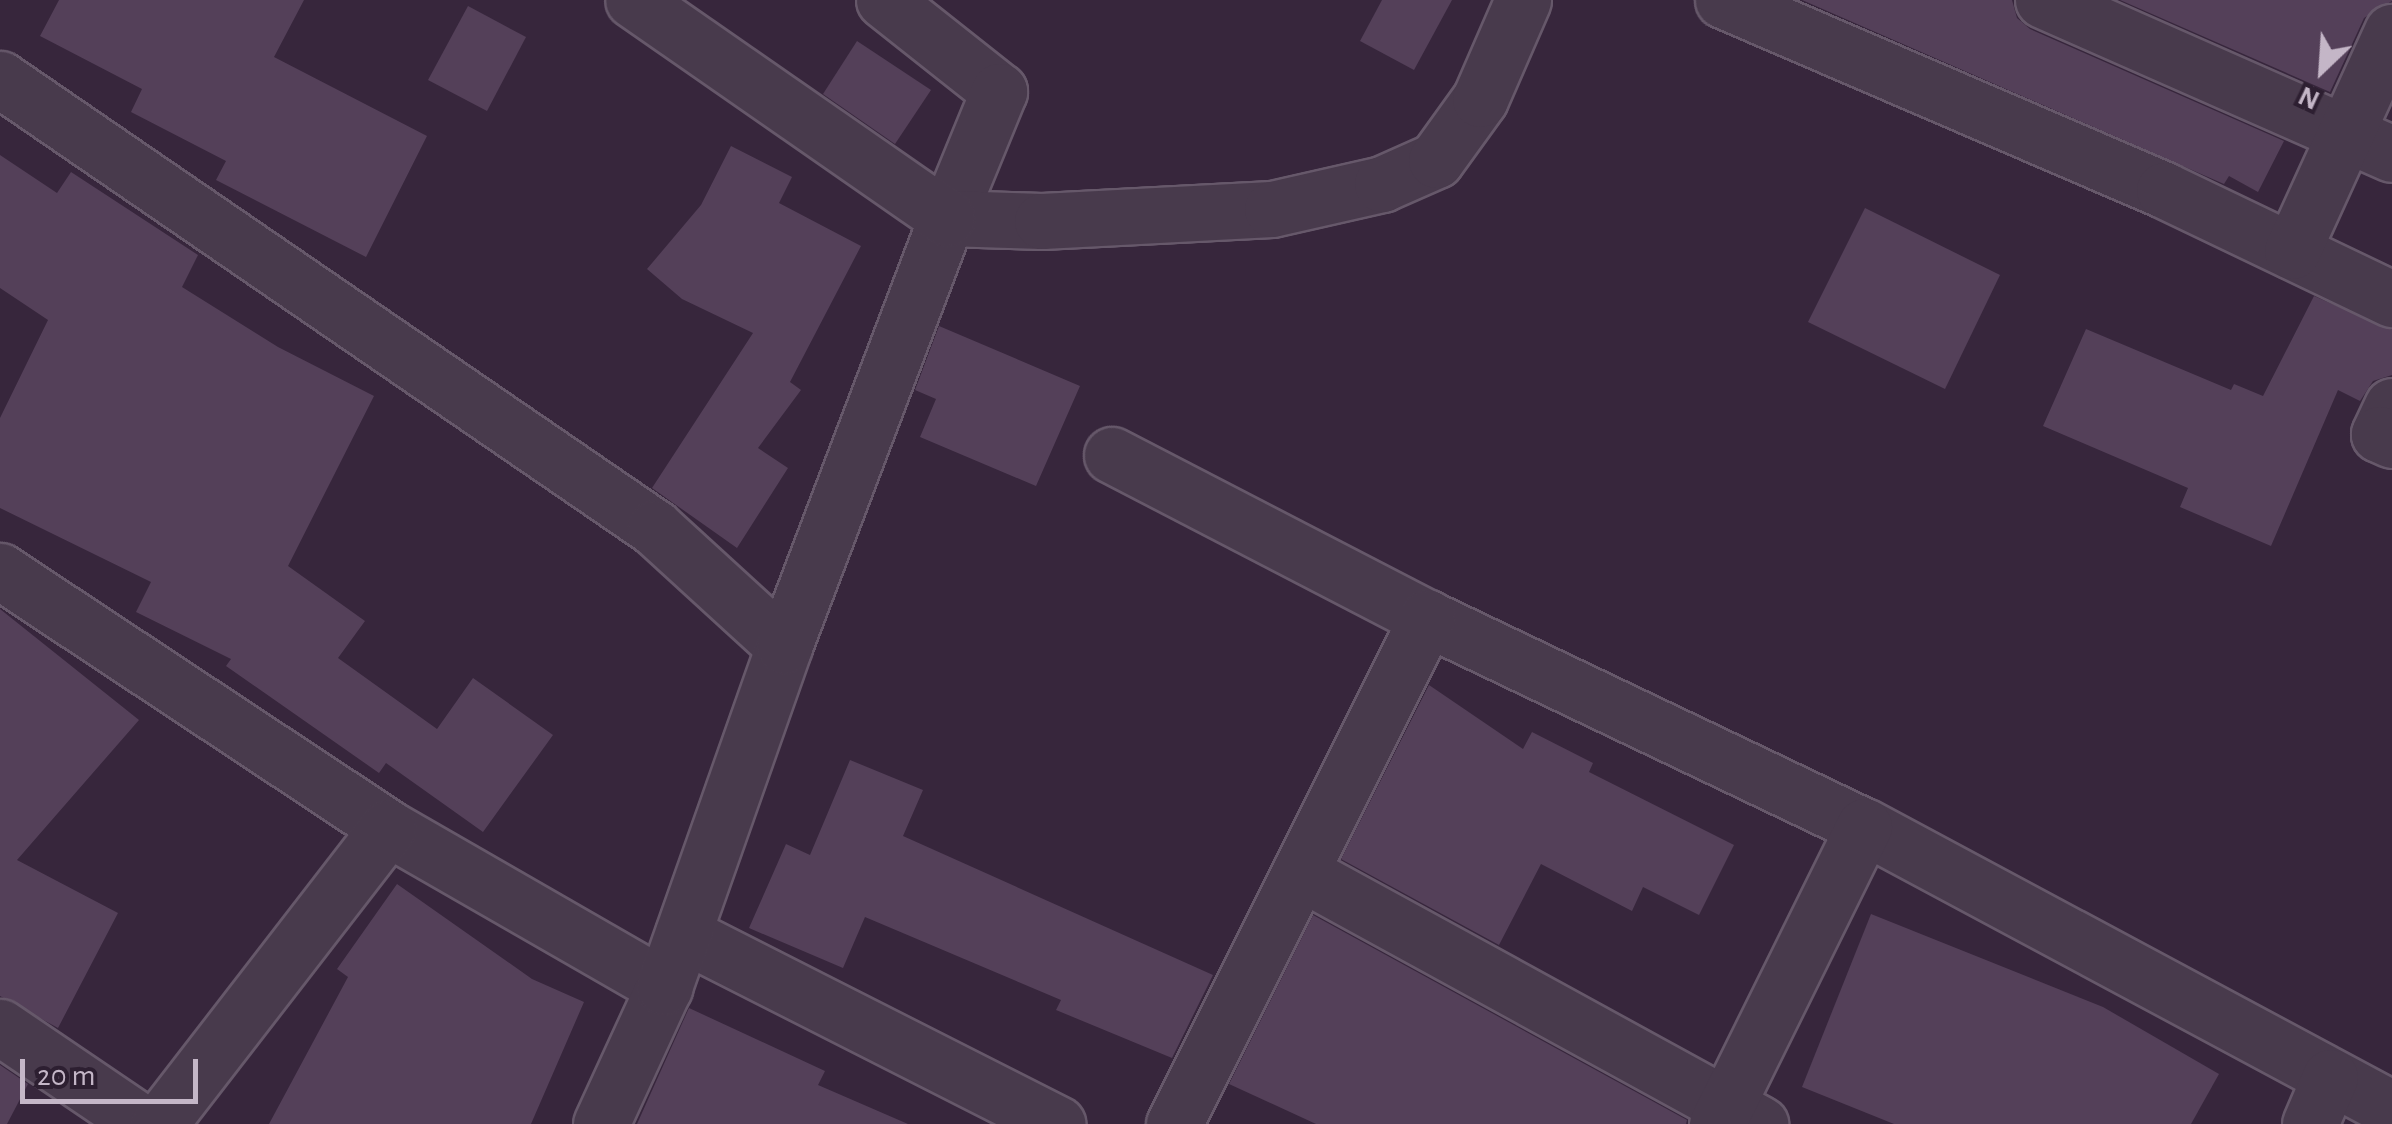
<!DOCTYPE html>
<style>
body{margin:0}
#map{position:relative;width:2392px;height:1124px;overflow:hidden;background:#37263c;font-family:"Alegreya Sans",sans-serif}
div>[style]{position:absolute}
.building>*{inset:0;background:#544059}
.roads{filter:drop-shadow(2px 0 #66586a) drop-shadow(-2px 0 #66586a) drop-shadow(0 2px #66586a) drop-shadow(0 -2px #66586a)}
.street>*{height:55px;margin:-27.5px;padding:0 27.5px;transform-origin:27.5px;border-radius:27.5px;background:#483a4c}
span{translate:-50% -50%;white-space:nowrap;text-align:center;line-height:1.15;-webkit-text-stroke:10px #2d1f31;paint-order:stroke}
.north{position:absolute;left:2272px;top:20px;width:100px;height:100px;-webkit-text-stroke:8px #2d1f31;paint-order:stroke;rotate:205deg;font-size:28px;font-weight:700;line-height:40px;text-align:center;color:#c4b6c7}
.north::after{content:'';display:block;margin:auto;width:35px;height:45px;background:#c4b6c7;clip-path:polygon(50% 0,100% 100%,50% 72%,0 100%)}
.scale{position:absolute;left:20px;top:1059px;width:178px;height:45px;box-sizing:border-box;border:5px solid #c4b6c7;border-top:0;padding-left:12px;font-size:30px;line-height:35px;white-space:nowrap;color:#c4b6c7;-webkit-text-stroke:8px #2d1f31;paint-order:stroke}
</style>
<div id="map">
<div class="building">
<i style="clip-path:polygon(59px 0,304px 0,274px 57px,427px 136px,366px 257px,216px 180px,226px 161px,131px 112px,142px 89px,40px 36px)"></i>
<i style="clip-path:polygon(1382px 0,1452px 0,1414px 70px,1360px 41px)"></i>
<i style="clip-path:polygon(1802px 0,2012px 0,2017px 18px,2030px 29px,2284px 141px,2258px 192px,2229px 176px,2224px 184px)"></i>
<i style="clip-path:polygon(2120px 0,2392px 0,2392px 1px,2364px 18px,2330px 92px)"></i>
<i style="clip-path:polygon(468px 6px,526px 37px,487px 111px,428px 80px)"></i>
<i style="clip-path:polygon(857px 41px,931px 90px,895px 144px,823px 94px)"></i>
<i style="clip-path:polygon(731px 146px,792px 177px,779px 203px,861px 246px,790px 382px,801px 390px,758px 448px,788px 468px,737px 548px,652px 488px,753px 333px,682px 299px,647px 269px,701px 205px)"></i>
<i style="clip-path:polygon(0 155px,57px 193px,71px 172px,198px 255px,182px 287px,278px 347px,374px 396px,288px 566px,365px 621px,338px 658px,437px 729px,473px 678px,553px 735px,483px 832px,386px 763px,379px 773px,226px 666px,231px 659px,136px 612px,151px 582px,0 508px,0 418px,48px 320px,0 288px)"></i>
<i style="clip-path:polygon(1865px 208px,2000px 275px,1945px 389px,1808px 322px)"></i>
<i style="clip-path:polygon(2314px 296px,2392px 330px,2392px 375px,2373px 381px,2360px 401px,2338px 390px,2271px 546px,2180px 507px,2188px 488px,2043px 426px,2086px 329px,2231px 390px,2234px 384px,2263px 396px)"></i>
<i style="clip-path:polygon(939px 326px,1080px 386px,1036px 486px,920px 437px,936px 399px,915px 390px)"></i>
<i style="clip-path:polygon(0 609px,139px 720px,17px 860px,118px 913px,58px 1028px,0 996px)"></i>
<i style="clip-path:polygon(1429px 685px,1523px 749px,1532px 732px,1593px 763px,1589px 772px,1734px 845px,1699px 915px,1643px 887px,1632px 911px,1541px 864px,1499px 945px,1341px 859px)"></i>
<i style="clip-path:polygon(850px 760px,923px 790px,903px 836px,1213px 975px,1172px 1058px,1056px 1010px,1061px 1000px,865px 917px,843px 968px,749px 928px,786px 844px,810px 855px)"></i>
<i style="clip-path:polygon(397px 884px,532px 979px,584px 1002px,531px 1124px,269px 1124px,348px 977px,337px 969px)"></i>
<i style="clip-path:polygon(1871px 914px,2103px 1007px,2219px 1074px,2191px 1124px,1894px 1124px,1802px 1087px)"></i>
<i style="clip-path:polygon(1313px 915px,1687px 1120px,1686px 1124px,1316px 1124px,1229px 1084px)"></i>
<i style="clip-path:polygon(689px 1008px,825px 1071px,818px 1085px,908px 1124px,637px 1124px)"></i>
<i style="clip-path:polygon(0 1065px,28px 1084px,7px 1124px,0 1124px)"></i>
</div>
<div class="roads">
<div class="street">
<i style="left:884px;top:0;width:147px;rotate:38.4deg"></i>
<i style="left:999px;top:91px;width:137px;rotate:112.3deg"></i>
<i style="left:947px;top:218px;width:95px;rotate:1.8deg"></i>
<i style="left:1042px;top:221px;width:230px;rotate:-3deg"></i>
<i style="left:1272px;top:209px;width:113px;rotate:-12.8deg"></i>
<i style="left:1382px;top:184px;width:59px;rotate:-24deg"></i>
<i style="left:1436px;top:160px;width:75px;rotate:-54.2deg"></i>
<i style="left:1480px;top:99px;width:108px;rotate:-66.5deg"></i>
<i style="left:1723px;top:0;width:480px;rotate:23.3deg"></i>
<i style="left:2164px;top:190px;width:253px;rotate:25.6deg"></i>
<i style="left:2043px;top:0;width:381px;rotate:23.8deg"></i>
<i style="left:0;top:79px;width:794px;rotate:34.43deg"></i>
<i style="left:655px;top:528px;width:175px;rotate:42.5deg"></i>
<i style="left:2292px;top:251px;width:241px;rotate:-65.5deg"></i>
<i style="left:2392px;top:406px;width:31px;rotate:115deg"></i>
<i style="left:2379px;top:434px;width:14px;rotate:25deg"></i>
<i style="left:1112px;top:455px;width:355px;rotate:27.4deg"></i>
<i style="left:1427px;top:618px;width:484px;rotate:25.5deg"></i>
<i style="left:1864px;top:826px;width:599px;rotate:28.19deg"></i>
<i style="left:0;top:571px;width:465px;rotate:33.5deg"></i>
<i style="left:388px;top:828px;width:319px;rotate:29.9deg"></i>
<i style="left:1300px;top:872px;width:525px;rotate:28.72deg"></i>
<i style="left:683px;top:934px;width:420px;rotate:26.9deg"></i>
<i style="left:0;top:1027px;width:173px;rotate:34.1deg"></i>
<i style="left:159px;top:1124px;width:374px;rotate:-52.3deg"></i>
<i style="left:601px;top:1124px;width:151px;rotate:-65.3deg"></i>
<i style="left:664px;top:987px;width:361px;rotate:-70.6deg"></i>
<i style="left:784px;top:646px;width:458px;rotate:-69.2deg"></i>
<i style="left:947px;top:218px;width:382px;rotate:-145.2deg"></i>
<i style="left:1174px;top:1124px;width:566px;rotate:-63.43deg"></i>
<i style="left:1717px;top:1124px;width:332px;rotate:-63.7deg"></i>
<i style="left:2310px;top:1124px;width:51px;rotate:-66.9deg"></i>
</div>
</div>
<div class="north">N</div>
<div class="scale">20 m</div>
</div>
